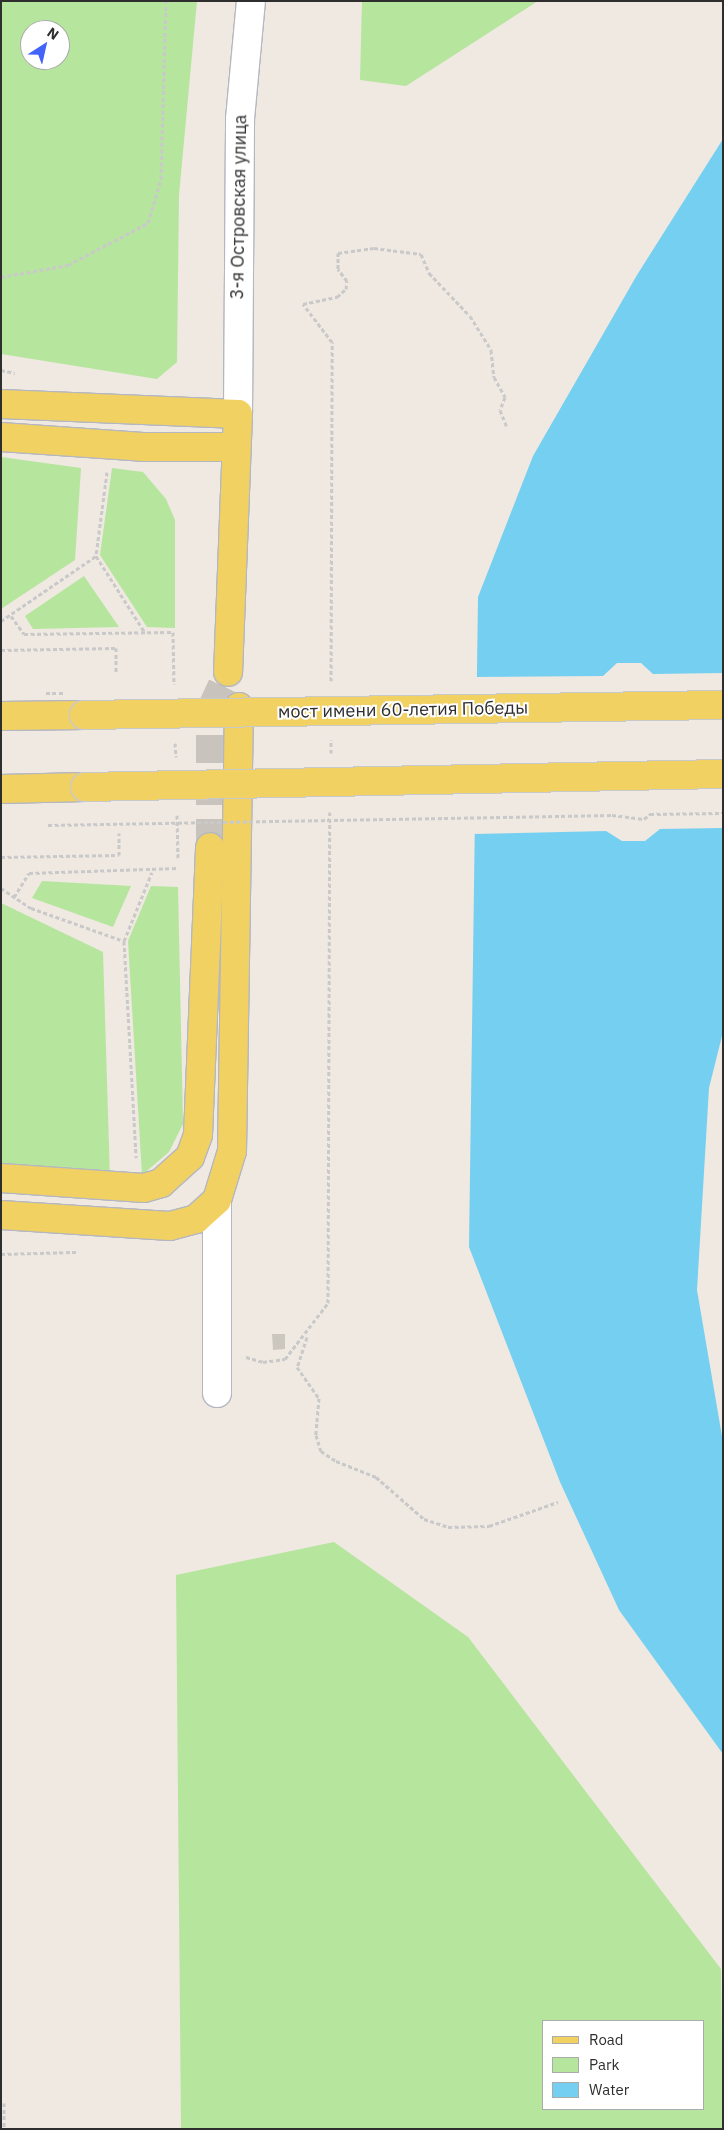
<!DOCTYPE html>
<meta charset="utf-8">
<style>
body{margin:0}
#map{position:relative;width:724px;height:2130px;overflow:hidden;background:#efe9e1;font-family:"IBM Plex Sans",sans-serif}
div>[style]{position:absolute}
.green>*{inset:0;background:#b6e59e}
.water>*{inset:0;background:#75cff0}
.pier>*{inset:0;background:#efe9e1}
.building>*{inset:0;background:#cbc7bf}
.primary-tunnel>*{height:28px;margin-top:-14px;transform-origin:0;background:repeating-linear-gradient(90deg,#c8c4bd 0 28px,transparent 0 42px)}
.path>*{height:3px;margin-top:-1.5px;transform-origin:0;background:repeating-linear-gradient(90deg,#c9c9c9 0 4px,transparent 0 6.5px)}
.roads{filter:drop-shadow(1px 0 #b4b7c1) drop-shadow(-1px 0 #b4b7c1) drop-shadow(0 1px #b4b7c1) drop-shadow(0 -1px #b4b7c1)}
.street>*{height:28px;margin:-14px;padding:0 14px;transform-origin:14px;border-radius:14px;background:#fff}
.secondary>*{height:28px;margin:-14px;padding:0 14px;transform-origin:14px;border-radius:14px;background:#fff}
.primary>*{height:28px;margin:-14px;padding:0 14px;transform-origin:14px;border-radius:14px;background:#f2d163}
.path-bridge>*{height:3px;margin-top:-1.5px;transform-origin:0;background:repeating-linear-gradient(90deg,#c9c9c9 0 4px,transparent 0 6.5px)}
.bridges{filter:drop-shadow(1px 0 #c9c9c9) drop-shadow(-1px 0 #c9c9c9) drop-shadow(0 1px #c9c9c9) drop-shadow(0 -1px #c9c9c9)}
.primary-bridge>*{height:28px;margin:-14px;padding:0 14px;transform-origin:14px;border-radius:14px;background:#f2d163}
span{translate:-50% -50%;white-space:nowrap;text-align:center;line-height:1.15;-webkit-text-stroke:4px #fff;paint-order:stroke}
.street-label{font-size:18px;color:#2e2e2e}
.frame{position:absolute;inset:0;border:2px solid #2e2e2e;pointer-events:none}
.legend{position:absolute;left:542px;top:2020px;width:162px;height:90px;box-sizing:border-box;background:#fff;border:1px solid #ababab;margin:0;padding:6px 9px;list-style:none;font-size:15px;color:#2e2e2e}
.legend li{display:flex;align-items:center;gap:10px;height:25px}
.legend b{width:25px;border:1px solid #ababab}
.north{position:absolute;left:20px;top:20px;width:50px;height:50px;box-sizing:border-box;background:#fff;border:1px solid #ababab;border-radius:50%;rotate:35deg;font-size:14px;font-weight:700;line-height:20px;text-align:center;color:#2e2e2e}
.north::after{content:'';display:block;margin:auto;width:18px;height:22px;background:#4264fb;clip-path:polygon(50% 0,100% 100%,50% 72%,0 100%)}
</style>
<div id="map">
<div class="green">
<i style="clip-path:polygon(evenodd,1px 1px,197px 1px,179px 195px,177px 362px,157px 379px,1px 354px,1px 1px,30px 30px,60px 30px,60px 60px,30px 60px,30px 30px)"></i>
<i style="clip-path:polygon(362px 1px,538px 1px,406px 86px,360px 80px)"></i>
<i style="clip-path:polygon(1px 457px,81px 468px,75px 560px,1px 609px)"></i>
<i style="clip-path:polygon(112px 468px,143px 472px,166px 499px,175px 520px,175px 628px,147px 627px,100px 555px)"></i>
<i style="clip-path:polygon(84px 576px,119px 627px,33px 629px,25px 616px)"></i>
<i style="clip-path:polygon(42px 881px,131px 886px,113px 927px,32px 898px)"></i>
<i style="clip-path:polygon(151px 886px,178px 887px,183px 1124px,169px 1152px,142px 1175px,128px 941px)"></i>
<i style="clip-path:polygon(1px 903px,103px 952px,110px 1179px,1px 1171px)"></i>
<i style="clip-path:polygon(evenodd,334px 1542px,468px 1637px,721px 1969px,723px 2129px,181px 2129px,176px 1575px,334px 1542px,543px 2021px,703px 2021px,703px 2109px,543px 2109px,543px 2021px)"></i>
</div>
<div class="water">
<i style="clip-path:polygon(723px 139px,723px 1032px,709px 1088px,697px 1290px,723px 1442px,723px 1754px,619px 1610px,560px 1482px,469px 1247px,478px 597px,533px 456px,637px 275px)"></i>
</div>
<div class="pier">
<i style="clip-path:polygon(617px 663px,641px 663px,653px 674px,723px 673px,723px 828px,660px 829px,645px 841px,622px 841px,606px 831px,472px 834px,474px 677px,603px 676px)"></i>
</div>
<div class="building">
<i style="clip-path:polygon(272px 1334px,285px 1334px,285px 1349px,273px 1350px)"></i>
</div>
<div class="primary-tunnel">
<i style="left:210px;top:847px;width:136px;rotate:-90deg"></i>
<i style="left:210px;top:711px;width:43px;rotate:-65.2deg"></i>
</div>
<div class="path">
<i style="left:1px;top:277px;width:68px;rotate:-10.2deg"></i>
<i style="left:68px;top:265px;width:90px;rotate:-27.7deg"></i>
<i style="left:148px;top:223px;width:46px;rotate:-73.5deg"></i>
<i style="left:161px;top:179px;width:178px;rotate:-88.4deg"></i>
<i style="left:1px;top:370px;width:14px;rotate:12deg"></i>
<i style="left:107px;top:472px;width:85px;rotate:97.5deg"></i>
<i style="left:96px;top:556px;width:89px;rotate:57.4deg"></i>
<i style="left:11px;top:616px;width:22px;rotate:54deg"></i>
<i style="left:24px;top:634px;width:149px;rotate:-0.8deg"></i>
<i style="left:173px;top:632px;width:52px;rotate:88.9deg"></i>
<i style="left:1px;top:621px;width:115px;rotate:-34.4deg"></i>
<i style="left:1px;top:650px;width:115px;rotate:-1deg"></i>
<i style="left:116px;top:648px;width:24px;rotate:90deg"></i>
<i style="left:331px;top:681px;width:339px;rotate:-89.8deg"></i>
<i style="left:332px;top:342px;width:48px;rotate:-127.3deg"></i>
<i style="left:303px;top:304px;width:35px;rotate:-12deg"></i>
<i style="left:337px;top:297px;width:12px;rotate:-42deg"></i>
<i style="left:346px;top:289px;width:8px;rotate:-83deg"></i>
<i style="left:347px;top:281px;width:15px;rotate:-127deg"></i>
<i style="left:338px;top:269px;width:16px;rotate:-90deg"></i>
<i style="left:338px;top:253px;width:36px;rotate:-8deg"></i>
<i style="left:374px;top:248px;width:47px;rotate:7.3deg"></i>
<i style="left:421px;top:254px;width:21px;rotate:67deg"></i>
<i style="left:429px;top:273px;width:59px;rotate:46.4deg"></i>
<i style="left:470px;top:316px;width:40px;rotate:58deg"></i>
<i style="left:491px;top:350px;width:27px;rotate:84deg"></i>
<i style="left:494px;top:377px;width:23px;rotate:61deg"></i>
<i style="left:505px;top:397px;width:14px;rotate:111deg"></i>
<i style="left:500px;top:410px;width:18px;rotate:68deg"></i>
<i style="left:175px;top:743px;width:14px;rotate:86deg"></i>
<i style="left:331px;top:753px;width:13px;rotate:-90deg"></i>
<i style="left:177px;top:815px;width:44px;rotate:88.7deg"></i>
<i style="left:1px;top:857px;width:118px;rotate:-1deg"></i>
<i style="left:119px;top:855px;width:22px;rotate:-90deg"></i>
<i style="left:1px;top:888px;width:36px;rotate:34deg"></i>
<i style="left:31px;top:908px;width:99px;rotate:19.5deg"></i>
<i style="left:124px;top:941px;width:217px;rotate:86.8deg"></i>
<i style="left:14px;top:897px;width:28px;rotate:-58deg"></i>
<i style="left:29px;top:873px;width:149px;rotate:-1.9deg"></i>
<i style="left:124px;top:941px;width:74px;rotate:-67.9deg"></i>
<i style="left:1px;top:1254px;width:75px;rotate:-1.5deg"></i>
<i style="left:307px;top:1337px;width:32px;rotate:108deg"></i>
<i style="left:297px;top:1367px;width:38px;rotate:55deg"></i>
<i style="left:319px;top:1398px;width:37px;rotate:95deg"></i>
<i style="left:316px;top:1435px;width:17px;rotate:73deg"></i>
<i style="left:321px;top:1451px;width:18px;rotate:34deg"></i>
<i style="left:336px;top:1461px;width:43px;rotate:21.8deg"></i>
<i style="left:376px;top:1477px;width:64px;rotate:41.2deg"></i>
<i style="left:424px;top:1519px;width:25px;rotate:18deg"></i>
<i style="left:448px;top:1527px;width:41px;rotate:-1.4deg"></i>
<i style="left:489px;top:1526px;width:73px;rotate:-19.2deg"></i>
<i style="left:246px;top:1357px;width:18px;rotate:16deg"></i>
<i style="left:263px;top:1362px;width:22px;rotate:-8deg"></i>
<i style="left:285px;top:1359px;width:71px;rotate:-52.5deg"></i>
<i style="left:328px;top:1303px;width:491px;rotate:-89.8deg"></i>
<i style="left:4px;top:2103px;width:26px;rotate:90deg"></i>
</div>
<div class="roads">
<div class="street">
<i style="left:217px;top:1200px;width:193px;rotate:90deg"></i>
</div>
<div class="secondary">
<i style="left:238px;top:414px;width:295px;rotate:-89.6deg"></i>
<i style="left:240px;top:119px;width:119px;rotate:-84.7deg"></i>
</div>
<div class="primary">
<i style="left:1px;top:404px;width:237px;rotate:2.4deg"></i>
<i style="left:238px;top:414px;width:258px;rotate:92.2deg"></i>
<i style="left:1px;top:437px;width:142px;rotate:4deg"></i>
<i style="left:143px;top:447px;width:92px"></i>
<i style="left:1px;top:716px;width:83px;rotate:-0.7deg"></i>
<i style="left:1px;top:789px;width:84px;rotate:-1.4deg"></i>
<i style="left:1px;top:1178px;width:143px;rotate:4deg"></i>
<i style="left:144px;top:1188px;width:18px;rotate:-16deg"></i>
<i style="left:161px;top:1183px;width:39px;rotate:-42deg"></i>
<i style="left:190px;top:1157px;width:23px;rotate:-70deg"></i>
<i style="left:198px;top:1135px;width:288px;rotate:-87.6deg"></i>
<i style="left:1px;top:1215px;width:169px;rotate:3.7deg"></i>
<i style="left:170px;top:1226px;width:27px;rotate:-15deg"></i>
<i style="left:196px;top:1219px;width:28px;rotate:-42deg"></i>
<i style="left:217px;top:1200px;width:51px;rotate:-73deg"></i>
<i style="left:232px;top:1151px;width:444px;rotate:-89.1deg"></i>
</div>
</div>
<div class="path-bridge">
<i style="left:46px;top:693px;width:19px"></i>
<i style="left:48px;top:825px;width:564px;rotate:-1.02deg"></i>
<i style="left:612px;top:815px;width:32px;rotate:7deg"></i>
<i style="left:644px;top:819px;width:8px;rotate:-40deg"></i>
<i style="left:650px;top:814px;width:73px;rotate:-0.8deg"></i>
</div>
<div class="bridges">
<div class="primary-bridge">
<i style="left:84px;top:715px;width:639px;rotate:-0.9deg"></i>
<i style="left:85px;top:787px;width:638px;rotate:-1.17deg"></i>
</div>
</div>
<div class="street-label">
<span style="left:239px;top:207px;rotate:-89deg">3-я Островская улица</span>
<span style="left:403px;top:710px;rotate:-1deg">мост имени 60-летия Победы</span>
</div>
<div class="frame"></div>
<ul class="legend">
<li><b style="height:6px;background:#f2d163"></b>Road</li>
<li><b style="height:14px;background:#b6e59e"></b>Park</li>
<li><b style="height:14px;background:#75cff0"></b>Water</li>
</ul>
<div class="north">N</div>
</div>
